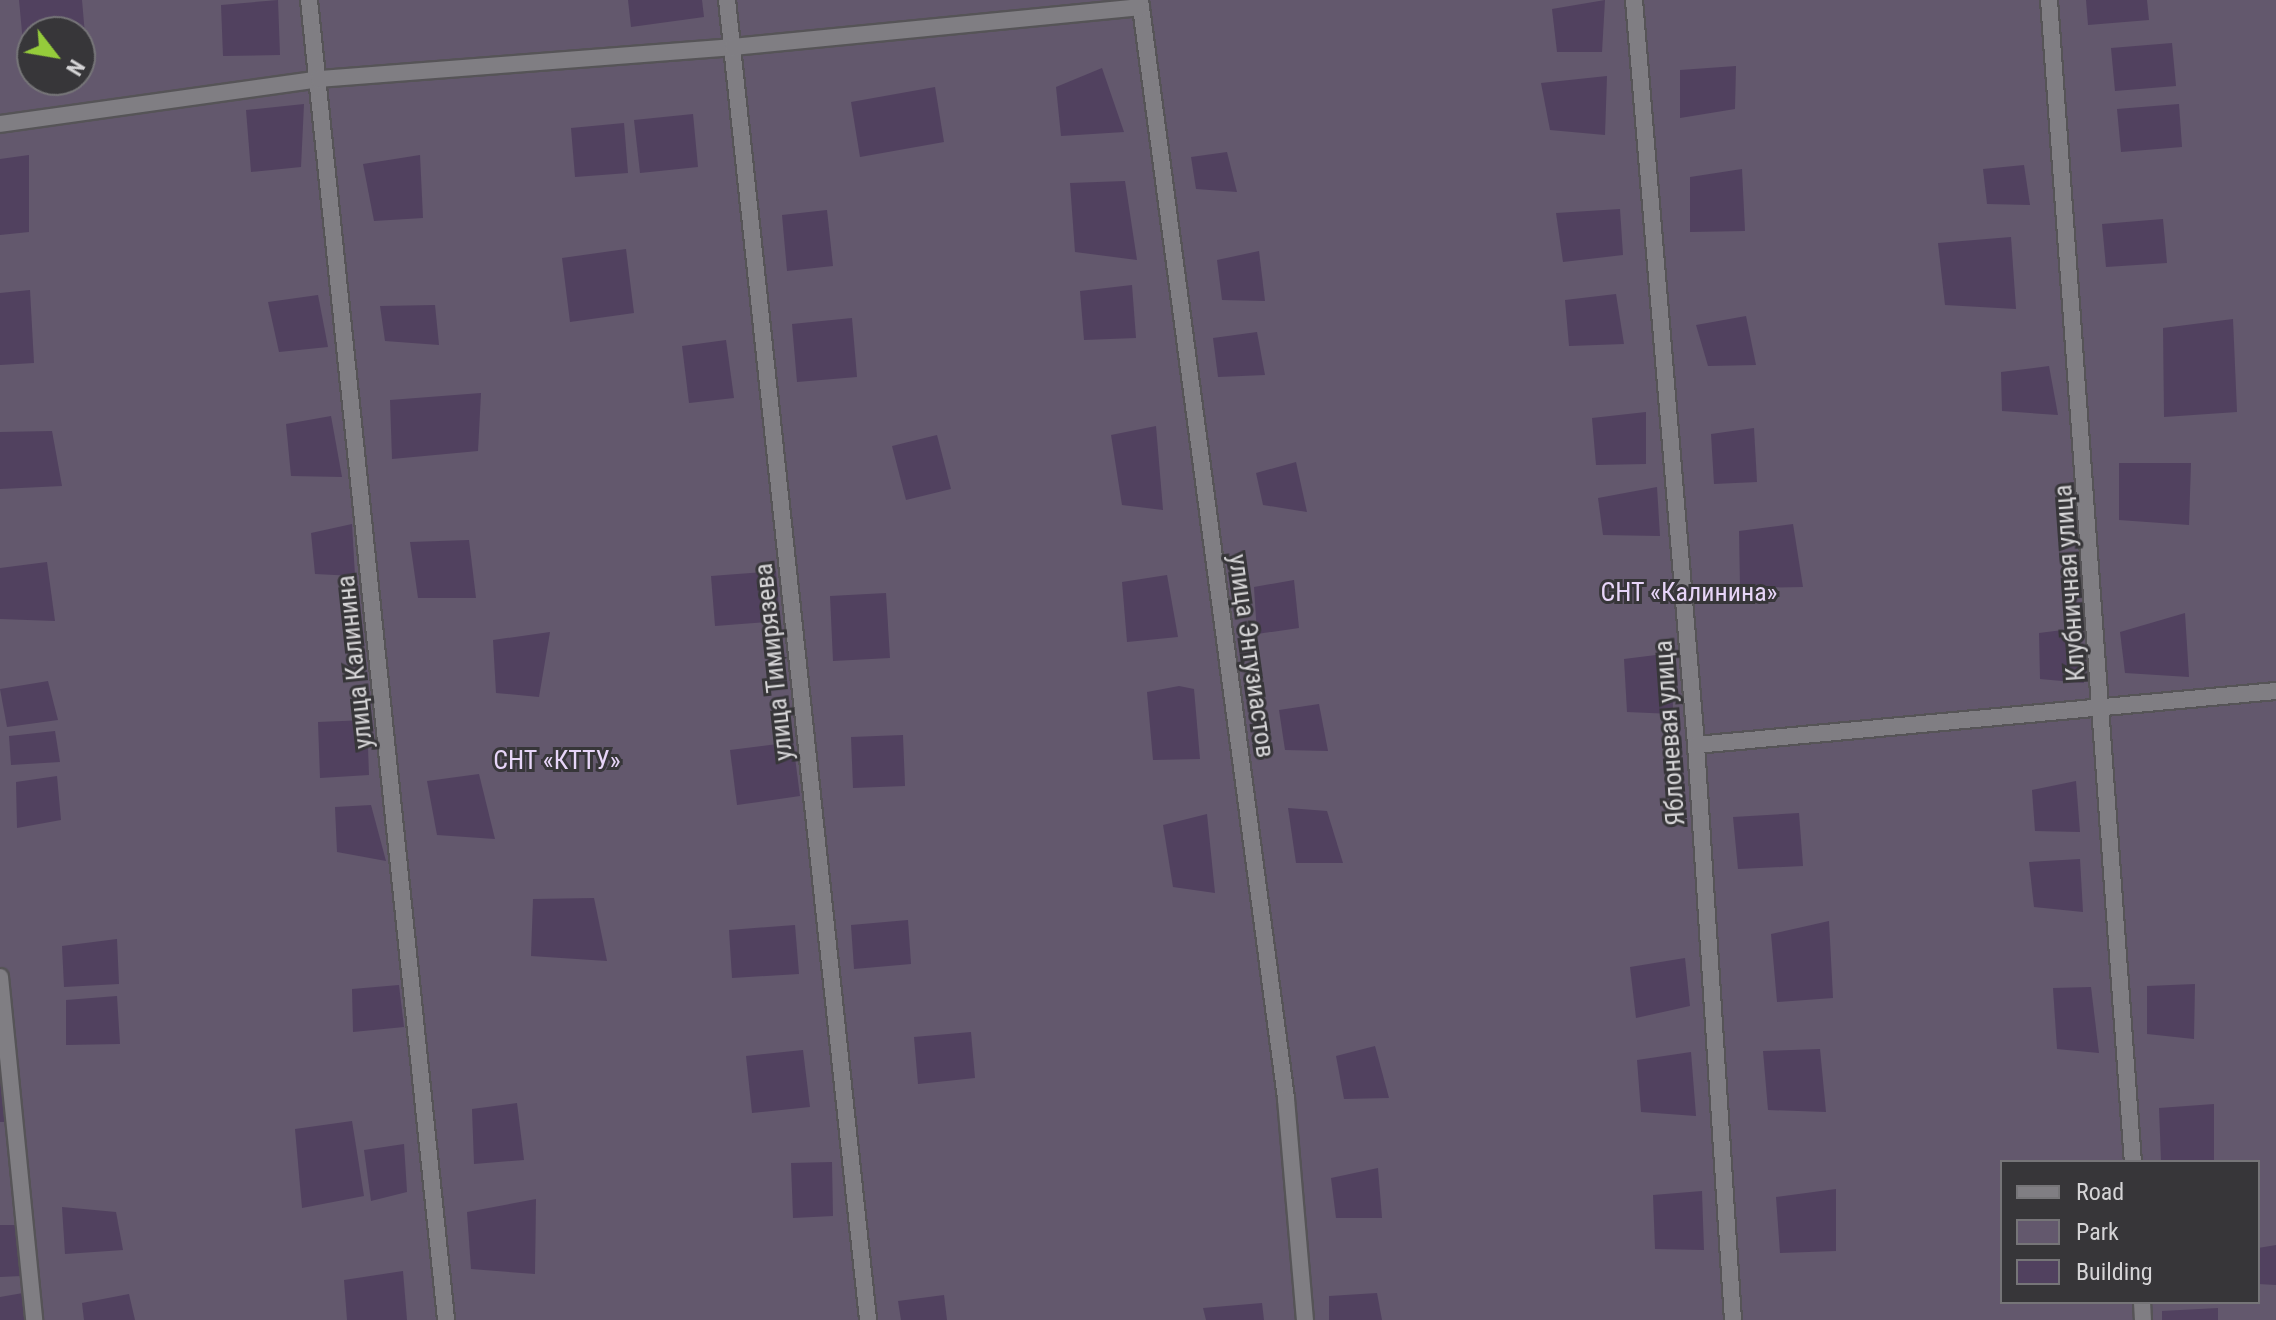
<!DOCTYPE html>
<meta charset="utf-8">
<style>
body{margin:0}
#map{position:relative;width:2276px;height:1320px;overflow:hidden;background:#373639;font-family:"Roboto Condensed",sans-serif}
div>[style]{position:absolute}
.green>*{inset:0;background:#63586d}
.building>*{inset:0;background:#51415f}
.roads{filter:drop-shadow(2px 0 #565457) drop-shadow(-2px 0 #565457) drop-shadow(0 2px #565457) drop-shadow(0 -2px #565457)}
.street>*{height:16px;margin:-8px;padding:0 8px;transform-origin:8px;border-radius:8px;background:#807e83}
span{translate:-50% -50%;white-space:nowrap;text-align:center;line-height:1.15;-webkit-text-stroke:6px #373639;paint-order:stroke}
.street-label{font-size:26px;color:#d5d4d6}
.park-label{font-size:26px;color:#e7d5f8}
.legend{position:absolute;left:2000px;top:1160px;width:260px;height:144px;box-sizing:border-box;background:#373639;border:2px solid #767578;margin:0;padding:10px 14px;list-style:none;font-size:24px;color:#d5d4d6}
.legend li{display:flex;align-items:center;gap:16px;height:40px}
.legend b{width:40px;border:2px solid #767578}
.north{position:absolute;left:16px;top:16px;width:80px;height:80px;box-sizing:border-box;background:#373639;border:2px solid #767578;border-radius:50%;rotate:121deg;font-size:22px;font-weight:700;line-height:32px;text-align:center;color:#d5d4d6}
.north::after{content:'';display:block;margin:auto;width:28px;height:36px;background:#95cc3b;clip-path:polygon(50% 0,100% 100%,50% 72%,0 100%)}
</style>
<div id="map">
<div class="green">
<i style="clip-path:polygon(evenodd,0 0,2276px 0,2276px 1320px,0 1320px,0 0,32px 32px,80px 32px,80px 80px,32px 80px,32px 32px,0 0,2002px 1162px,2258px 1162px,2258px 1302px,2002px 1302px,2002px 1162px)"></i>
</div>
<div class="building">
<i style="clip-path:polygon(19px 0,82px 0,88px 69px,80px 70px,80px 32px,32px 32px,32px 74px,26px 75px)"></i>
<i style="clip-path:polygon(278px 0,280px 55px,223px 56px,221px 5px)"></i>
<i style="clip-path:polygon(628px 0,702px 0,704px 17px,631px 27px)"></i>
<i style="clip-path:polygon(1605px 0,1602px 52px,1557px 52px,1552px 9px)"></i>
<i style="clip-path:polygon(2086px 0,2147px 0,2149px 20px,2088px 25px)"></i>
<i style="clip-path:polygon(2172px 43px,2176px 86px,2115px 91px,2111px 48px)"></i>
<i style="clip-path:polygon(1736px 66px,1735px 109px,1680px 118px,1680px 70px)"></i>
<i style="clip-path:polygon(1102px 68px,1124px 132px,1061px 136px,1056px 87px)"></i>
<i style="clip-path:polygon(1607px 76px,1605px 135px,1550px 130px,1541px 83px)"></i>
<i style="clip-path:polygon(935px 87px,944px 142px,860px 157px,851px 102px)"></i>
<i style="clip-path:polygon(304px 104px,301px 167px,251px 172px,246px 110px)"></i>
<i style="clip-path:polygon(2179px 104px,2182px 147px,2121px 152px,2117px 109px)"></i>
<i style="clip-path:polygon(693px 114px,698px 167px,640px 173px,634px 120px)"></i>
<i style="clip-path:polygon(624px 123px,628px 173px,575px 177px,571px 128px)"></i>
<i style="clip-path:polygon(1227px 152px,1237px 192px,1196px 189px,1191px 157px)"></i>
<i style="clip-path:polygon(29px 155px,29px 232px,0 235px,0 159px)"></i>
<i style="clip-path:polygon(420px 155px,423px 218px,374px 221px,363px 164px)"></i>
<i style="clip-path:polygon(2024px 165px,2030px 205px,1987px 204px,1983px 169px)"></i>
<i style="clip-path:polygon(1742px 169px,1745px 231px,1690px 232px,1690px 177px)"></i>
<i style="clip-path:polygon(1125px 181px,1137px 260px,1075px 252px,1070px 183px)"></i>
<i style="clip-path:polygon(1620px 209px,1623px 255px,1563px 262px,1556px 213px)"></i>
<i style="clip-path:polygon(827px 210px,833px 266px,787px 271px,782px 215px)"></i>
<i style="clip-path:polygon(2163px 219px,2167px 263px,2106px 267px,2102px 224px)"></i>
<i style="clip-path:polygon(2011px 237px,2016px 309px,1945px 305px,1938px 243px)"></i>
<i style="clip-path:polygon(626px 249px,634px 313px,570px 322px,562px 258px)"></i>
<i style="clip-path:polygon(1259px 251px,1265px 301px,1222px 300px,1217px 260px)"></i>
<i style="clip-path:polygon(1132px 285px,1136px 338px,1084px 340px,1080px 291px)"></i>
<i style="clip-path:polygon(30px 290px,34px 363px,0 365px,0 293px)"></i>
<i style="clip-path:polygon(1616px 294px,1624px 344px,1569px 346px,1565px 300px)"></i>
<i style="clip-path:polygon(318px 295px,328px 347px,279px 352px,268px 302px)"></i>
<i style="clip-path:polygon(435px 305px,439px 345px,385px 341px,380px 306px)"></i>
<i style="clip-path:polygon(1746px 316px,1756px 365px,1708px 366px,1696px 325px)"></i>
<i style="clip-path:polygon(852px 318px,857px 377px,797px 382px,792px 324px)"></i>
<i style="clip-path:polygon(2233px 319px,2237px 412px,2164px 417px,2163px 328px)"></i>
<i style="clip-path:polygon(1257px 332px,1265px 375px,1218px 377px,1213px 338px)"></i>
<i style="clip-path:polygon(726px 340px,734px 398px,689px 403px,682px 346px)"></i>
<i style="clip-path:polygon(2049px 366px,2058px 415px,2002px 411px,2001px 372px)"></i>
<i style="clip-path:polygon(481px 393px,478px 451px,392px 459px,390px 400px)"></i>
<i style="clip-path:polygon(1646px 412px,1646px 464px,1596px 465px,1592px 418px)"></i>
<i style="clip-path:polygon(331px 416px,342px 477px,291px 476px,286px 424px)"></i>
<i style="clip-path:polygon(1156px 426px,1163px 510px,1122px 505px,1111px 435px)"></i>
<i style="clip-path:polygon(1754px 428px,1757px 482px,1714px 484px,1711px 434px)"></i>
<i style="clip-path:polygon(52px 431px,62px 486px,0 489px,0 432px)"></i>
<i style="clip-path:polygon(937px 435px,951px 489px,906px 500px,892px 446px)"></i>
<i style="clip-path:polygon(1296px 462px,1307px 512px,1263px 505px,1256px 473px)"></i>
<i style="clip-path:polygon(2119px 463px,2191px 463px,2189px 525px,2119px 520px)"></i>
<i style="clip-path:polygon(1657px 487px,1660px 536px,1603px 535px,1598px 498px)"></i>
<i style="clip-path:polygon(352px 524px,355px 576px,315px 574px,311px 533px)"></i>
<i style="clip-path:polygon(1793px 524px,1803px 587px,1740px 588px,1739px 531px)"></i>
<i style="clip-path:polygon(469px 540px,476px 598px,418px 598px,410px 542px)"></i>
<i style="clip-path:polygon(47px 562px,55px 621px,0 619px,0 568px)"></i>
<i style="clip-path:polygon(776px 571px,780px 621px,715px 626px,711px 576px)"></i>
<i style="clip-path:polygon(1167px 575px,1178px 637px,1127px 642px,1122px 582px)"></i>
<i style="clip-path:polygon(1294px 580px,1299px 628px,1257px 634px,1254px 587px)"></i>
<i style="clip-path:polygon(886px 593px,890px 658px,833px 661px,830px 596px)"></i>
<i style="clip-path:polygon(2185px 613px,2189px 677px,2125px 673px,2120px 632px)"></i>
<i style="clip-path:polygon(2071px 629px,2084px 683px,2040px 679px,2039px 633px)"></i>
<i style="clip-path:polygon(550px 632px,539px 697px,496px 693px,493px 640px)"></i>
<i style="clip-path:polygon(1672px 653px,1673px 714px,1627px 712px,1624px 659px)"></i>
<i style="clip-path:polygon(48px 681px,58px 720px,7px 727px,0 689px)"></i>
<i style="clip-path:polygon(1179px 686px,1194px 689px,1200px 759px,1153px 760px,1147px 692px)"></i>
<i style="clip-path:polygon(1319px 704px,1328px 751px,1285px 750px,1279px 710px)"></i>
<i style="clip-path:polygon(367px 720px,369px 775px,320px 778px,318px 722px)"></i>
<i style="clip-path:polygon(55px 731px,60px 762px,11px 765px,9px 736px)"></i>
<i style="clip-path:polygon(903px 735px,905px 786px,853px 788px,851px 737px)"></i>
<i style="clip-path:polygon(793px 742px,800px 796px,737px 805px,730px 750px)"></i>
<i style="clip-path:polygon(479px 774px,495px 839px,437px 835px,427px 781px)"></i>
<i style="clip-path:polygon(57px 776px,61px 820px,17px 828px,16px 782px)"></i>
<i style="clip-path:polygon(2076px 781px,2080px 832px,2035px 831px,2032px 790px)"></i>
<i style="clip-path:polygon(371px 805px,386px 861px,337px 852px,335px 807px)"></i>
<i style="clip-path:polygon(1288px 808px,1327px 811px,1343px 863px,1296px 863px)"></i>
<i style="clip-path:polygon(1799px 813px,1803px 866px,1738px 869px,1733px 817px)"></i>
<i style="clip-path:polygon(1207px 814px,1215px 893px,1173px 887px,1163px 825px)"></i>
<i style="clip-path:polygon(2080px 859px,2083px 912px,2034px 907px,2029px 862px)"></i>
<i style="clip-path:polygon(594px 898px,607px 961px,531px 956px,533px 899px)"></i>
<i style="clip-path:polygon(908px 920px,911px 964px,854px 969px,851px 925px)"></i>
<i style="clip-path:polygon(1829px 921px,1833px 998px,1777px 1002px,1771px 934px)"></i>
<i style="clip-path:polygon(795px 925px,799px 974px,732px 978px,729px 930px)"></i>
<i style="clip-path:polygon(117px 939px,119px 984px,64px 987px,62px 946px)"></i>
<i style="clip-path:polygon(1685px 958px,1690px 1006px,1636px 1018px,1630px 967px)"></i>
<i style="clip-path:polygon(2195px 984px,2194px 1039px,2147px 1034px,2147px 986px)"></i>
<i style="clip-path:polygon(399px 985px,404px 1027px,353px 1032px,352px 989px)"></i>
<i style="clip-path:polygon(2091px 987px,2099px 1053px,2057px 1049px,2053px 988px)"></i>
<i style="clip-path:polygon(117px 996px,120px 1044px,66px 1045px,66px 1000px)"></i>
<i style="clip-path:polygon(971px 1032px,975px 1078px,918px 1084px,914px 1037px)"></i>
<i style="clip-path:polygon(1375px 1046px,1389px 1098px,1344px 1099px,1336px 1056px)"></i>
<i style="clip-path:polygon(1820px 1049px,1826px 1112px,1768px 1110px,1763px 1051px)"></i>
<i style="clip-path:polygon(803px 1050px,810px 1107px,752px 1113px,746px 1056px)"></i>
<i style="clip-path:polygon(1691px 1052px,1696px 1116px,1641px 1112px,1637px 1060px)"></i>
<i style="clip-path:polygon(0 1078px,2px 1078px,7px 1122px,0 1122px)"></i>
<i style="clip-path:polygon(517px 1103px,524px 1160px,474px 1164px,472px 1109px)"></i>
<i style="clip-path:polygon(2214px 1104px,2214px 1162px,2161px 1161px,2159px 1108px)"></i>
<i style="clip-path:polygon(352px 1121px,364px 1196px,302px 1208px,295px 1129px)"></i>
<i style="clip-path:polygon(404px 1144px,407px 1192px,371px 1201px,364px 1150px)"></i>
<i style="clip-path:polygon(832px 1162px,833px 1216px,793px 1218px,791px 1163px)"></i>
<i style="clip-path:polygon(1378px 1168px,1382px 1218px,1336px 1218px,1331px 1178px)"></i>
<i style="clip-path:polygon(1836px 1189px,1836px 1251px,1780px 1253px,1776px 1197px)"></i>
<i style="clip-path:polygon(1702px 1191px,1704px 1250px,1655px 1249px,1653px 1195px)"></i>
<i style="clip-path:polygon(536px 1199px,535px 1274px,471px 1269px,467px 1212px)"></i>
<i style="clip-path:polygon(62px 1207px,116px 1212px,123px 1250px,65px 1254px)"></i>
<i style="clip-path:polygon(0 1225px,22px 1225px,22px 1276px,0 1277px)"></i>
<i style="clip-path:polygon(2276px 1245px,2276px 1285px,2258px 1284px,2258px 1248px)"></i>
<i style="clip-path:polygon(403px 1271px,407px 1320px,347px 1320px,344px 1280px)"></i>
<i style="clip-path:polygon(23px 1293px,28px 1320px,0 1320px,0 1297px)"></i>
<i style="clip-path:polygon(1377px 1293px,1382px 1320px,1329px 1320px,1329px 1296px)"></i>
<i style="clip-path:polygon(129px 1294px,135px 1320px,84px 1320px,82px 1303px)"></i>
<i style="clip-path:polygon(944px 1295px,947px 1320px,901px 1320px,898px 1301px)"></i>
<i style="clip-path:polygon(1262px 1303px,1264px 1320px,1206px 1320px,1203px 1308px)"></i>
<i style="clip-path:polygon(2218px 1308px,2218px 1320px,2162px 1320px,2162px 1311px)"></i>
</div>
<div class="roads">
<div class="street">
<i style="left:309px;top:0;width:1327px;rotate:84.07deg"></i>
<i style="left:727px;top:0;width:1328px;rotate:83.9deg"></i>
<i style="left:1140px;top:0;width:1109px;rotate:82.43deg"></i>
<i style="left:1286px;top:1099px;width:222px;rotate:85.1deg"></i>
<i style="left:1634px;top:0;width:748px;rotate:85.24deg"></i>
<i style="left:1696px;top:745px;width:576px;rotate:86.32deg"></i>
<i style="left:2049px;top:0;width:1165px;rotate:85.87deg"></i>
<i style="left:0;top:124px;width:322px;rotate:-8deg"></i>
<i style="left:319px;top:79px;width:415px;rotate:-4.4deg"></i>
<i style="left:733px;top:47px;width:410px;rotate:-5.6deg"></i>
<i style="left:1696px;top:745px;width:583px;rotate:-5.32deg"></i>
<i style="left:0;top:977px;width:345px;rotate:84.3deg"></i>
<i style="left:2142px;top:1302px;width:18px;rotate:87deg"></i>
</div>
</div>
<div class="street-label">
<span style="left:2070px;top:583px;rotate:-94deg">Клубничная улица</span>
<span style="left:1251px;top:656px;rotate:82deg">улица Энтузиастов</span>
<span style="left:355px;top:662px;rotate:-96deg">улица Калинина</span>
<span style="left:774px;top:662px;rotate:-96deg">улица Тимирязева</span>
<span style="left:1670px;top:733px;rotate:-94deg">Яблоневая улица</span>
</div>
<div class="park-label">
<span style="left:1689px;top:593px">СНТ «Калинина»</span>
<span style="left:557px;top:761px">СНТ «КТТУ»</span>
</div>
<ul class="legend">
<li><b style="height:10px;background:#807e83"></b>Road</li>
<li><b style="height:22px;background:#63586d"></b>Park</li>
<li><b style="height:22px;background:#51415f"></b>Building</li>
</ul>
<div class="north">N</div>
</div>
